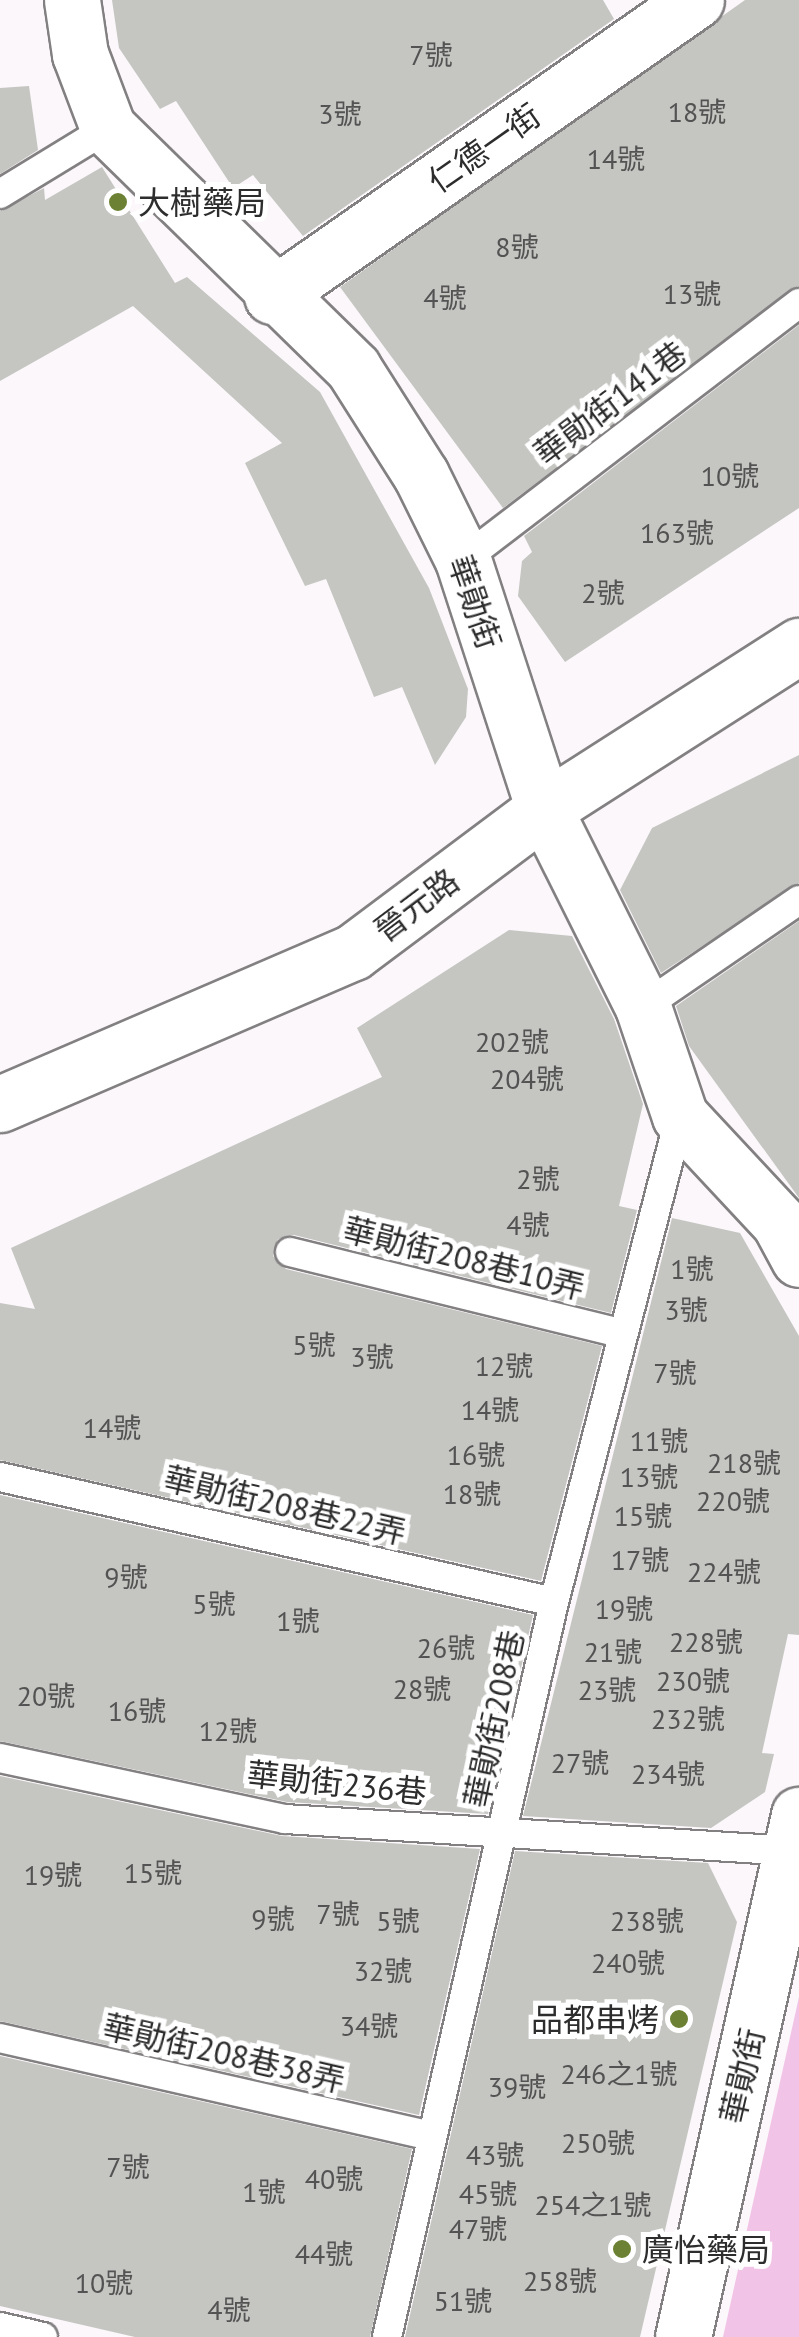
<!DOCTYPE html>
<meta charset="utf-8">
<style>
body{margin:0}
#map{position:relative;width:799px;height:2337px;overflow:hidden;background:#fbf7fa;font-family:"PT Sans","Noto Sans TC",sans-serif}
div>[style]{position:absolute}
.green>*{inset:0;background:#f1c3e6}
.building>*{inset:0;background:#c5c6c2}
.roads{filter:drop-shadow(2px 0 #838082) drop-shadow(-2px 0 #838082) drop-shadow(0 2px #838082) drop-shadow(0 -2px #838082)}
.lane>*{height:28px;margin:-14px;padding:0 14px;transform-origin:14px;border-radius:14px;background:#fff}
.street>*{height:55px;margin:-27.5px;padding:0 27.5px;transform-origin:27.5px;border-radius:27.5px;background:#fff}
.secondary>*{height:55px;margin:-27.5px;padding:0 27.5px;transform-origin:27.5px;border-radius:27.5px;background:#fff}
.dots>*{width:28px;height:28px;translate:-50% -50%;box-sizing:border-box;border:5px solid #fff;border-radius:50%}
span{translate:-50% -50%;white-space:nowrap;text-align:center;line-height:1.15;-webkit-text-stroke:10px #fff;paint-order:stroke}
.number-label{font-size:28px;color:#545353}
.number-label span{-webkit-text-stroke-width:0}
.street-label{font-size:32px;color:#2e2d2e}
.poi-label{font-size:32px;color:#2e2d2e}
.left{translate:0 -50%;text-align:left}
.right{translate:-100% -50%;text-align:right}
</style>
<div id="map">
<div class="green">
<i style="clip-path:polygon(799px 1997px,799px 2337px,723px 2337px)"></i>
</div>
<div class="building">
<i style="clip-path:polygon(112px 0,603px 0,614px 19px,303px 236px,253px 175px,233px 188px,176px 101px,160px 109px,119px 48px)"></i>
<i style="clip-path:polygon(745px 0,799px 0,799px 286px,503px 508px,340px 287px)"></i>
<i style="clip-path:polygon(29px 86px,38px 150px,0 174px,0 88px)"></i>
<i style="clip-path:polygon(102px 167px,175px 283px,187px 277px,320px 392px,429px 588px,468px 689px,466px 717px,435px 765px,402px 687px,374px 697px,326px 579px,305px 586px,245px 463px,282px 443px,133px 306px,0 381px,0 211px,44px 188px,45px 200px)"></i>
<i style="clip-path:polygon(799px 325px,799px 508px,565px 662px,518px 596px,522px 561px,532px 552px,524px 536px)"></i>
<i style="clip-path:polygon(799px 755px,799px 883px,661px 973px,620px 890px,652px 828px)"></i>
<i style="clip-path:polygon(799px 921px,799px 1198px,689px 1046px,676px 1006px)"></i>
<i style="clip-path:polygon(509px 930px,572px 936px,614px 1019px,643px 1104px,619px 1206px,637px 1210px,611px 1313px,294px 1235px,278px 1239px,273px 1256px,286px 1269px,602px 1346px,541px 1581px,0 1460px,0 1303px,35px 1309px,11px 1248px,382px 1077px,357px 1028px)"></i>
<i style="clip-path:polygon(672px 1218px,740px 1233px,799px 1336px,799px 1635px,788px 1634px,762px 1753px,774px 1754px,765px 1792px,711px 1828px,523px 1816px)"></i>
<i style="clip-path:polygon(0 1495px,533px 1615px,488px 1814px,287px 1802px,0 1741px)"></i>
<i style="clip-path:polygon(0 1776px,282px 1836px,480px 1849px,419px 2115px,0 2021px)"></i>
<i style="clip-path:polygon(515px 1851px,708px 1863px,737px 1922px,640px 2337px,405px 2337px)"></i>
<i style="clip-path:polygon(0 2056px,412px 2149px,370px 2337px,135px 2337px,0 2306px)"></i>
</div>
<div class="roads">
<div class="lane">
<i style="left:0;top:194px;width:127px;rotate:-31.4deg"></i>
<i style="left:463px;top:560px;width:423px;rotate:-37.4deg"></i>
<i style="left:643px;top:1007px;width:189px;rotate:-34.4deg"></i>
<i style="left:290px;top:1252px;width:341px;rotate:13.8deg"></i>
<i style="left:0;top:1477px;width:568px;rotate:12.71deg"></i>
<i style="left:0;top:1758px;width:291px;rotate:12.1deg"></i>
<i style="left:285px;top:1819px;width:508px;rotate:3.61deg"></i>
<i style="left:0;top:2038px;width:443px;rotate:12.8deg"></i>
<i style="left:0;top:2327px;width:44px;rotate:13.1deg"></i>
<i style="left:387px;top:2337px;width:754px;rotate:-77.2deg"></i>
<i style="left:554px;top:1602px;width:502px;rotate:-75.47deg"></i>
</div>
<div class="street">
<i style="left:72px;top:0;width:55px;rotate:81.6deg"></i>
<i style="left:80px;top:54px;width:79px;rotate:69.3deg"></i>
<i style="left:108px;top:128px;width:343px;rotate:44.4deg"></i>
<i style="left:353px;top:368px;width:127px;rotate:57.6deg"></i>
<i style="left:421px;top:475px;width:95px;rotate:63.7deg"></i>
<i style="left:463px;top:560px;width:262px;rotate:72deg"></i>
<i style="left:544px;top:809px;width:221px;rotate:63.4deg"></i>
<i style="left:643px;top:1007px;width:115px;rotate:71.3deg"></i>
<i style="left:680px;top:1116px;width:145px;rotate:47deg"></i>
<i style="left:779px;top:1222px;width:42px;rotate:61.6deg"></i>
<i style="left:272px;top:296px;width:517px;rotate:-34.92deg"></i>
<i style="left:683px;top:2337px;width:535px;rotate:-77.47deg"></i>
</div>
<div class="secondary">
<i style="left:0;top:1104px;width:384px;rotate:-23.3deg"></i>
<i style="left:353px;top:952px;width:239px;rotate:-36.8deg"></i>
<i style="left:544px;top:809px;width:303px;rotate:-32.6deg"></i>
</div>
</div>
<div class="dots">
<i style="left:118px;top:202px;background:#6c8133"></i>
<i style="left:679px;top:2019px;background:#6c8133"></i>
<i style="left:622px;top:2249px;background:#6c8133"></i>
</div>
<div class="number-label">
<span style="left:431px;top:55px">7號</span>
<span style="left:697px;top:112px">18號</span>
<span style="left:340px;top:114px">3號</span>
<span style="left:616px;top:159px">14號</span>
<span style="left:517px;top:247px">8號</span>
<span style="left:692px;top:294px">13號</span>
<span style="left:445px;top:298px">4號</span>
<span style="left:730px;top:476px">10號</span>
<span style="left:677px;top:533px">163號</span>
<span style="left:603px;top:593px">2號</span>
<span style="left:512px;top:1042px">202號</span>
<span style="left:527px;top:1079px">204號</span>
<span style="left:538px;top:1179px">2號</span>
<span style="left:528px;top:1225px">4號</span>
<span style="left:692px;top:1269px">1號</span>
<span style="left:686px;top:1310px">3號</span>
<span style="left:314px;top:1345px">5號</span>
<span style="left:372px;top:1357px">3號</span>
<span style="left:504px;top:1366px">12號</span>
<span style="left:675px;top:1373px">7號</span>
<span style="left:490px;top:1410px">14號</span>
<span style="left:112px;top:1428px">14號</span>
<span style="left:659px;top:1441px">11號</span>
<span style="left:476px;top:1455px">16號</span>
<span style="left:744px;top:1463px">218號</span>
<span style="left:649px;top:1477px">13號</span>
<span style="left:472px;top:1494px">18號</span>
<span style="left:733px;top:1501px">220號</span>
<span style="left:643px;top:1516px">15號</span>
<span style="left:640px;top:1560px">17號</span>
<span style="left:724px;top:1572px">224號</span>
<span style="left:126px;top:1577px">9號</span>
<span style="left:214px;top:1604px">5號</span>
<span style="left:624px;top:1609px">19號</span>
<span style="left:298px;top:1621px">1號</span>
<span style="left:706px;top:1642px">228號</span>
<span style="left:446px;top:1648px">26號</span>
<span style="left:613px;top:1652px">21號</span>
<span style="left:693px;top:1681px">230號</span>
<span style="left:422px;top:1689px">28號</span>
<span style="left:607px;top:1690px">23號</span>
<span style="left:46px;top:1696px">20號</span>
<span style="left:137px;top:1711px">16號</span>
<span style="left:688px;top:1719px">232號</span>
<span style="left:228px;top:1731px">12號</span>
<span style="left:580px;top:1763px">27號</span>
<span style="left:668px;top:1774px">234號</span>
<span style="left:153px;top:1873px">15號</span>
<span style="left:53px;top:1875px">19號</span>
<span style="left:338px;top:1914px">7號</span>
<span style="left:273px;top:1919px">9號</span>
<span style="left:398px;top:1921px">5號</span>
<span style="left:647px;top:1921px">238號</span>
<span style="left:628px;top:1963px">240號</span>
<span style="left:383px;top:1971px">32號</span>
<span style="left:369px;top:2026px">34號</span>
<span style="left:619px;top:2074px">246之1號</span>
<span style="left:517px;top:2087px">39號</span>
<span style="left:598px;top:2143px">250號</span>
<span style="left:495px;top:2155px">43號</span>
<span style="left:128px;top:2167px">7號</span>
<span style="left:334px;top:2179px">40號</span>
<span style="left:264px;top:2192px">1號</span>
<span style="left:488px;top:2194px">45號</span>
<span style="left:593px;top:2205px">254之1號</span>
<span style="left:478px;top:2229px">47號</span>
<span style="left:324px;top:2254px">44號</span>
<span style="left:560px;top:2281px">258號</span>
<span style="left:104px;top:2283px">10號</span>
<span style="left:463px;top:2301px">51號</span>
<span style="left:229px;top:2310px">4號</span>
</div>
<div class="street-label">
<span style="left:484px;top:148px;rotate:-35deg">仁德一街</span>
<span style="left:610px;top:403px;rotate:-37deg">華勛街141巷</span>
<span style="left:475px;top:602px;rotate:71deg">華勛街</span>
<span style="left:416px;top:905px;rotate:-37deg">晉元路</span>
<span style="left:464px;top:1258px;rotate:14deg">華勛街208巷10弄</span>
<span style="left:285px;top:1505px;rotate:13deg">華勛街208巷22弄</span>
<span style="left:494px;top:1719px;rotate:-78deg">華勛街208巷</span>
<span style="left:337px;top:1783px;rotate:6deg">華勛街236巷</span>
<span style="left:224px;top:2053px;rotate:13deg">華勛街208巷38弄</span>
<span style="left:742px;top:2076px;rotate:-77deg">華勛街</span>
</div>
<div class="poi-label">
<span class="left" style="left:138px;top:202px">大樹藥局</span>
<span class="right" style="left:659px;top:2019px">品都串烤</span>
<span class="left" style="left:642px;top:2249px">廣怡藥局</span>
</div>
</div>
